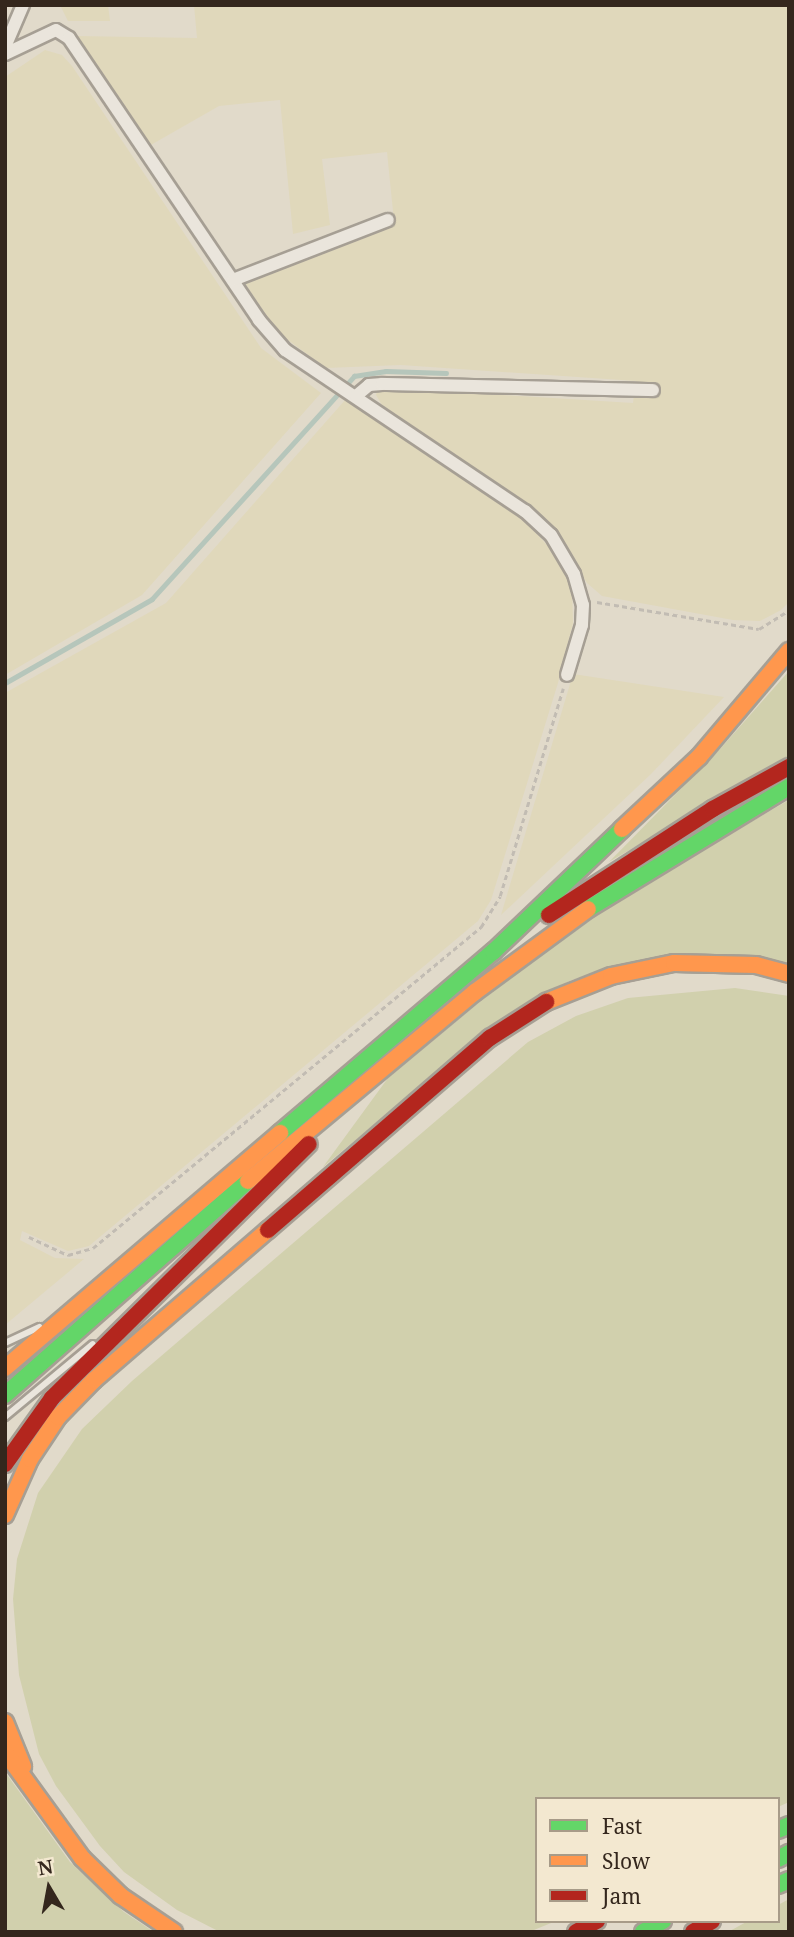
<!DOCTYPE html>
<style>
body{margin:0}
#map{position:relative;width:794px;height:1937px;overflow:hidden;background:#e1daca;font-family:"Noto Serif",serif}
div>[style]{position:absolute}
.farmland>*{inset:0;background:#e0d8bb}
.green>*{inset:0;background:#d1d0ad}
.stream>*{height:4.5px;margin:-2.25px;padding:0 2.25px;transform-origin:2.25px;border-radius:2.25px;background:#b6c6bb}
.path>*{height:2.5px;margin-top:-1.25px;transform-origin:0;background:repeating-linear-gradient(90deg,#c2bcb3 0 5px,transparent 0 8.5px)}
.roads{filter:drop-shadow(2px 0 #a69f94) drop-shadow(-2px 0 #a69f94) drop-shadow(0 2px #a69f94) drop-shadow(0 -2px #a69f94)}
.lane>*{height:6px;margin:-3px;padding:0 3px;transform-origin:3px;border-radius:3px;background:#eae5dc}
.street>*{height:12px;margin:-6px;padding:0 6px;transform-origin:6px;border-radius:6px;background:#eae5dc}
.fast>*{height:16px;margin:-8px;padding:0 8px;transform-origin:8px;border-radius:8px;background:#63d668}
.slow>*{height:16px;margin:-8px;padding:0 8px;transform-origin:8px;border-radius:8px;background:#ff974d}
.jam>*{height:16px;margin:-8px;padding:0 8px;transform-origin:8px;border-radius:8px;background:#b3261e}
span{translate:-50% -50%;white-space:nowrap;text-align:center;line-height:1.15;-webkit-text-stroke:5px #f3e8d0;paint-order:stroke}
.frame{position:absolute;inset:0;border:7px solid #34271d;pointer-events:none}
.legend{position:absolute;left:535px;top:1797px;width:245px;height:126px;box-sizing:border-box;background:#f3e8d0;border:2px solid #a79b88;margin:0;padding:9px 12px;list-style:none;font-size:21px;color:#34271d}
.legend li{display:flex;align-items:center;gap:14px;height:35px}
.legend b{width:35px;border:2px solid #a79b88}
.north{position:absolute;left:14px;top:1853px;width:70px;height:70px;-webkit-text-stroke:5px #f3e8d0;paint-order:stroke;rotate:350deg;font-size:19px;font-weight:700;line-height:28px;text-align:center;color:#34271d}
.north::after{content:'';display:block;margin:auto;width:24px;height:32px;background:#34271d;clip-path:polygon(50% 0,100% 100%,50% 72%,0 100%)}
</style>
<div id="map">
<div class="farmland">
<i style="clip-path:polygon(60px 5px,108px 5px,110px 21px,68px 21px)"></i>
<i style="clip-path:polygon(194px 5px,789px 5px,789px 602px,781px 610px,760px 621px,733px 620px,602px 596px,587px 583px,549px 524px,535px 510px,382px 405px,376px 395px,377px 392px,453px 392px,633px 403px,636px 381px,401px 365px,326px 368px,277px 332px,243px 280px,394px 221px,387px 152px,322px 159px,330px 225px,293px 234px,280px 100px,219px 106px,149px 146px,75px 36px,197px 38px)"></i>
<i style="clip-path:polygon(45px 50px,62px 55px,72px 66px,261px 348px,321px 393px,142px 595px,5px 675px,5px 77px)"></i>
<i style="clip-path:polygon(346px 399px,526px 522px,556px 555px,572px 587px,573px 623px,558px 683px,491px 900px,478px 921px,89px 1246px,68px 1251px,22px 1231px,20px 1240px,55px 1258px,84px 1259px,5px 1325px,5px 693px,166px 603px)"></i>
<i style="clip-path:polygon(573px 674px,724px 697px,651px 774px,501px 915px)"></i>
</div>
<div class="green">
<i style="clip-path:polygon(789px 671px,789px 756px,609px 862px,721px 748px)"></i>
<i style="clip-path:polygon(789px 800px,789px 965px,610px 968px,572px 980px,533px 998px,490px 1028px,323px 1167px,388px 1078px,499px 986px,630px 892px)"></i>
<i style="clip-path:polygon(735px 988px,789px 996px,789px 1802px,778px 1807px,778px 1799px,537px 1799px,537px 1921px,556px 1921px,529px 1932px,220px 1932px,177px 1910px,124px 1872px,100px 1846px,56px 1786px,39px 1754px,19px 1675px,13px 1599px,17px 1559px,38px 1493px,82px 1429px,132px 1381px,528px 1042px,576px 1016px,628px 998px)"></i>
<i style="clip-path:polygon(5px 1772px,70px 1862px,124px 1912px,154px 1932px,5px 1932px)"></i>
<i style="clip-path:polygon(789px 1899px,789px 1932px,728px 1932px,748px 1921px,778px 1921px,778px 1905px)"></i>
</div>
<div class="stream">
<i style="left:5px;top:683px;width:169px;rotate:-29.7deg"></i>
<i style="left:152px;top:599px;width:301px;rotate:-47.8deg"></i>
<i style="left:354px;top:376px;width:32px;rotate:-9deg"></i>
<i style="left:386px;top:371px;width:60px;rotate:1.9deg"></i>
</div>
<div class="path">
<i style="left:597px;top:602px;width:164px;rotate:9.5deg"></i>
<i style="left:759px;top:629px;width:36px;rotate:-32deg"></i>
<i style="left:29px;top:1237px;width:43px;rotate:24.8deg"></i>
<i style="left:68px;top:1255px;width:26px;rotate:-16deg"></i>
<i style="left:93px;top:1248px;width:504px;rotate:-39.6deg"></i>
<i style="left:481px;top:927px;width:36px;rotate:-58deg"></i>
<i style="left:500px;top:896px;width:217px;rotate:-73.1deg"></i>
</div>
<div class="roads">
<div class="lane">
<i style="left:5px;top:1343px;width:38px;rotate:-25deg"></i>
<i style="left:5px;top:1417px;width:114px;rotate:-39.7deg"></i>
</div>
<div class="street">
<i style="left:5px;top:47px;width:46px;rotate:-66.8deg"></i>
<i style="left:5px;top:54px;width:56px;rotate:-25.2deg"></i>
<i style="left:56px;top:30px;width:15px;rotate:32deg"></i>
<i style="left:69px;top:38px;width:340px;rotate:56deg"></i>
<i style="left:259px;top:320px;width:40px;rotate:49deg"></i>
<i style="left:285px;top:350px;width:289px;rotate:33.9deg"></i>
<i style="left:525px;top:511px;width:35px;rotate:43deg"></i>
<i style="left:551px;top:535px;width:45px;rotate:59.5deg"></i>
<i style="left:574px;top:574px;width:32px;rotate:74deg"></i>
<i style="left:583px;top:605px;width:20px;rotate:93deg"></i>
<i style="left:582px;top:625px;width:52px;rotate:106.7deg"></i>
<i style="left:233px;top:280px;width:166px;rotate:-21.2deg"></i>
<i style="left:356px;top:396px;width:17px;rotate:-40deg"></i>
<i style="left:369px;top:385px;width:13px;rotate:-4deg"></i>
<i style="left:382px;top:384px;width:271px;rotate:1.3deg"></i>
</div>
<div class="fast">
<i style="left:588px;top:909px;width:235px;rotate:-31.3deg"></i>
<i style="left:280px;top:1133px;width:280px;rotate:-40.4deg"></i>
<i style="left:493px;top:952px;width:178px;rotate:-43.6deg"></i>
<i style="left:5px;top:1395px;width:324px;rotate:-41.4deg"></i>
<i style="left:778px;top:1830px;width:12px;rotate:-24deg"></i>
<i style="left:778px;top:1859px;width:13px;rotate:-29deg"></i>
<i style="left:778px;top:1885px;width:12px;rotate:-24deg"></i>
<i style="left:643px;top:1932px;width:23px;rotate:-29deg"></i>
</div>
<div class="slow">
<i style="left:622px;top:829px;width:105px;rotate:-43.1deg"></i>
<i style="left:699px;top:757px;width:139px;rotate:-49.7deg"></i>
<i style="left:546px;top:1002px;width:70px;rotate:-21.8deg"></i>
<i style="left:611px;top:976px;width:64px;rotate:-11.7deg"></i>
<i style="left:674px;top:963px;width:82px;rotate:1.4deg"></i>
<i style="left:756px;top:965px;width:34px;rotate:15deg"></i>
<i style="left:248px;top:1181px;width:295px;rotate:-39.8deg"></i>
<i style="left:475px;top:992px;width:140px;rotate:-36.3deg"></i>
<i style="left:5px;top:1368px;width:362px;rotate:-40.5deg"></i>
<i style="left:5px;top:1515px;width:61px;rotate:-65.9deg"></i>
<i style="left:30px;top:1459px;width:50px;rotate:-56.3deg"></i>
<i style="left:58px;top:1417px;width:52px;rotate:-45.8deg"></i>
<i style="left:94px;top:1380px;width:230px;rotate:-40.8deg"></i>
<i style="left:5px;top:1722px;width:48px;rotate:67.8deg"></i>
<i style="left:5px;top:1752px;width:131px;rotate:54deg"></i>
<i style="left:82px;top:1858px;width:54px;rotate:44.3deg"></i>
<i style="left:121px;top:1896px;width:64px;rotate:34.2deg"></i>
</div>
<div class="jam">
<i style="left:549px;top:915px;width:195px;rotate:-32.9deg"></i>
<i style="left:713px;top:809px;width:87px;rotate:-28.9deg"></i>
<i style="left:268px;top:1230px;width:294px;rotate:-40.9deg"></i>
<i style="left:490px;top:1038px;width:67px;rotate:-32.7deg"></i>
<i style="left:5px;top:1464px;width:81px;rotate:-54.5deg"></i>
<i style="left:52px;top:1398px;width:361px;rotate:-44.7deg"></i>
<i style="left:576px;top:1932px;width:24px;rotate:-28deg"></i>
<i style="left:693px;top:1932px;width:22px;rotate:-30deg"></i>
</div>
</div>
<div class="frame"></div>
<ul class="legend">
<li><b style="height:9px;background:#63d668"></b>Fast</li>
<li><b style="height:9px;background:#ff974d"></b>Slow</li>
<li><b style="height:9px;background:#b3261e"></b>Jam</li>
</ul>
<div class="north">N</div>
</div>
